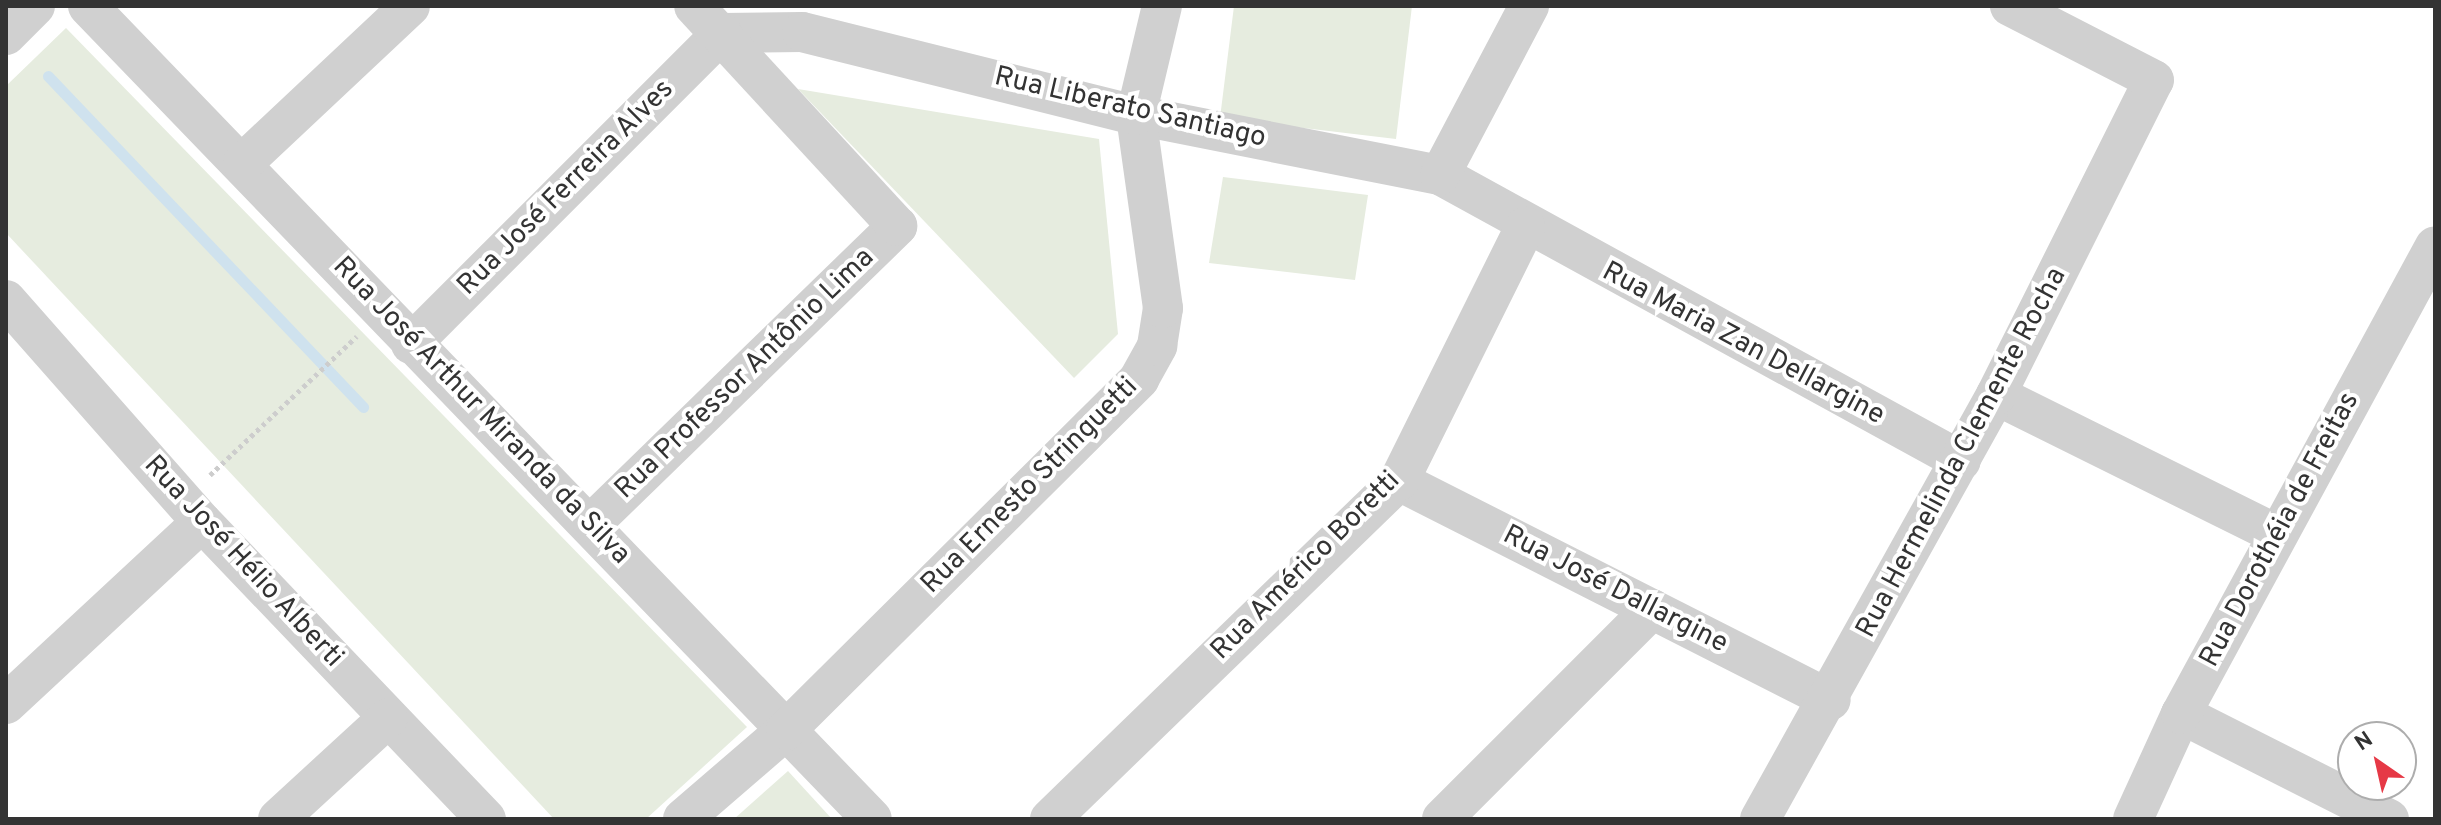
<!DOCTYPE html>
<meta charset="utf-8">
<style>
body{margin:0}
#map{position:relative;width:2441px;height:825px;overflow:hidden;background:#fff;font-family:Overpass,sans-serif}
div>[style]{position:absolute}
.green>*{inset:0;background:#e6ecdf}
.stream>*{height:11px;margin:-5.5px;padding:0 5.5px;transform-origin:5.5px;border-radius:5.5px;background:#cfe2ee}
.path>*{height:5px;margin-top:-2.5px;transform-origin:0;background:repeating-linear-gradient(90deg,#cdcdcd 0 4px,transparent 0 8px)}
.minor>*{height:40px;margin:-20px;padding:0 20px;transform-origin:20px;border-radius:20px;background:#d0d0d0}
span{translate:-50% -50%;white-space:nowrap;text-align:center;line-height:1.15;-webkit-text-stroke:8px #fff;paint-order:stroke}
.street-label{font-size:28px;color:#333}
.frame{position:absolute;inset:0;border:8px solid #333;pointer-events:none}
.north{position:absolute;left:2337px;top:721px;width:80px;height:80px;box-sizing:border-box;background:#fff;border:2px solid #adadad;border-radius:50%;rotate:326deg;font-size:22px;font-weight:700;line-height:32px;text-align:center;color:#333}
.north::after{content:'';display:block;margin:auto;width:28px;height:36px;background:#e63946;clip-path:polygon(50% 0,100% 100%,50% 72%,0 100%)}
</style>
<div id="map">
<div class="green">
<i style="clip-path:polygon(1234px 6px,1412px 6px,1396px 139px,1220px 118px)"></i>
<i style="clip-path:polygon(66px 28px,747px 727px,646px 819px,554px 819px,6px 233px,6px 86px)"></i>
<i style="clip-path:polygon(798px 89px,1099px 139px,1118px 334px,1074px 378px)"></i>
<i style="clip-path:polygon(1223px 177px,1368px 195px,1355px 280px,1209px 263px)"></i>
<i style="clip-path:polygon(788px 771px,832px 819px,734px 819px)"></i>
</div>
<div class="stream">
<i style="left:48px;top:76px;width:457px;rotate:46.4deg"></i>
</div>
<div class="path">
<i style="left:210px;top:475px;width:202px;rotate:-43.4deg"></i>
</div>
<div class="minor">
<i style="left:88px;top:6px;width:1129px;rotate:46.04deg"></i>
<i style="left:722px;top:33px;width:80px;rotate:-0.7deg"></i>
<i style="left:802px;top:32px;width:344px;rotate:14deg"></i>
<i style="left:1136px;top:115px;width:310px;rotate:11.2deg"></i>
<i style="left:1440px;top:175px;width:594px;rotate:28.76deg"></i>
<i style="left:6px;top:35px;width:41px;rotate:-45deg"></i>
<i style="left:243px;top:163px;width:229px;rotate:-43.2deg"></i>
<i style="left:1440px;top:175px;width:191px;rotate:-62.2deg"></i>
<i style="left:6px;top:300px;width:296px;rotate:48.6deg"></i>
<i style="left:202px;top:522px;width:411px;rotate:46.3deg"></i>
<i style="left:411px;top:344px;width:440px;rotate:-45deg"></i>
<i style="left:1996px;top:395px;width:313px;rotate:26.4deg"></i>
<i style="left:1399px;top:481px;width:484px;rotate:26.9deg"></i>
<i style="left:592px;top:523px;width:426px;rotate:-44.2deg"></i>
<i style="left:897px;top:226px;width:299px;rotate:-132.7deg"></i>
<i style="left:6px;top:704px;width:267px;rotate:-42.9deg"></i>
<i style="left:2181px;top:714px;width:233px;rotate:26.8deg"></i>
<i style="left:278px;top:819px;width:149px;rotate:-42.6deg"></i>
<i style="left:683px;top:819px;width:136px;rotate:-40.8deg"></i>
<i style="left:786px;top:730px;width:498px;rotate:-44.8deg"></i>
<i style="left:1139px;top:379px;width:38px;rotate:-61deg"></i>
<i style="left:1157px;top:346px;width:38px;rotate:-81deg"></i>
<i style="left:1163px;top:308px;width:195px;rotate:-98deg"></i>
<i style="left:1136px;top:115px;width:112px;rotate:-76.6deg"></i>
<i style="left:1050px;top:819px;width:486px;rotate:-44.1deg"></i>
<i style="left:1399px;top:481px;width:284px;rotate:-63.6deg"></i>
<i style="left:1442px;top:819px;width:297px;rotate:-45deg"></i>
<i style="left:1760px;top:819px;width:485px;rotate:-60.9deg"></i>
<i style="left:1996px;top:395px;width:352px;rotate:-63.4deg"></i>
<i style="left:2154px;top:80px;width:162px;rotate:-152.8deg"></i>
<i style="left:2133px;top:819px;width:115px;rotate:-65.4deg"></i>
<i style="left:2181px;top:714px;width:532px;rotate:-61.51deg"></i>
</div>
<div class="street-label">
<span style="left:1130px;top:108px;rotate:13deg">Rua Liberato Santiago</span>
<span style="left:566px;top:188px;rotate:-45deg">Rua José Ferreira Alves</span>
<span style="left:1743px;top:344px;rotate:28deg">Rua Maria Zan Dellargine</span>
<span style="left:745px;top:374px;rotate:-44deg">Rua Professor Antônio Lima</span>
<span style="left:481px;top:411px;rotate:46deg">Rua José Arthur Miranda da Silva</span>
<span style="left:1962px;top:453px;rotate:-62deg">Rua Hermelinda Clemente Rocha</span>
<span style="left:1030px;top:486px;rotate:-45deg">Rua Ernesto Stringuetti</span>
<span style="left:2280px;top:530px;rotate:-62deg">Rua Dorothéia de Freitas</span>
<span style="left:243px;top:562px;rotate:47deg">Rua José Hélio Alberti</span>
<span style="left:1306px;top:566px;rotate:-45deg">Rua Américo Boretti</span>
<span style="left:1615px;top:590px;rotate:27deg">Rua José Dallargine</span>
</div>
<div class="frame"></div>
<div class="north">N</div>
</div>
